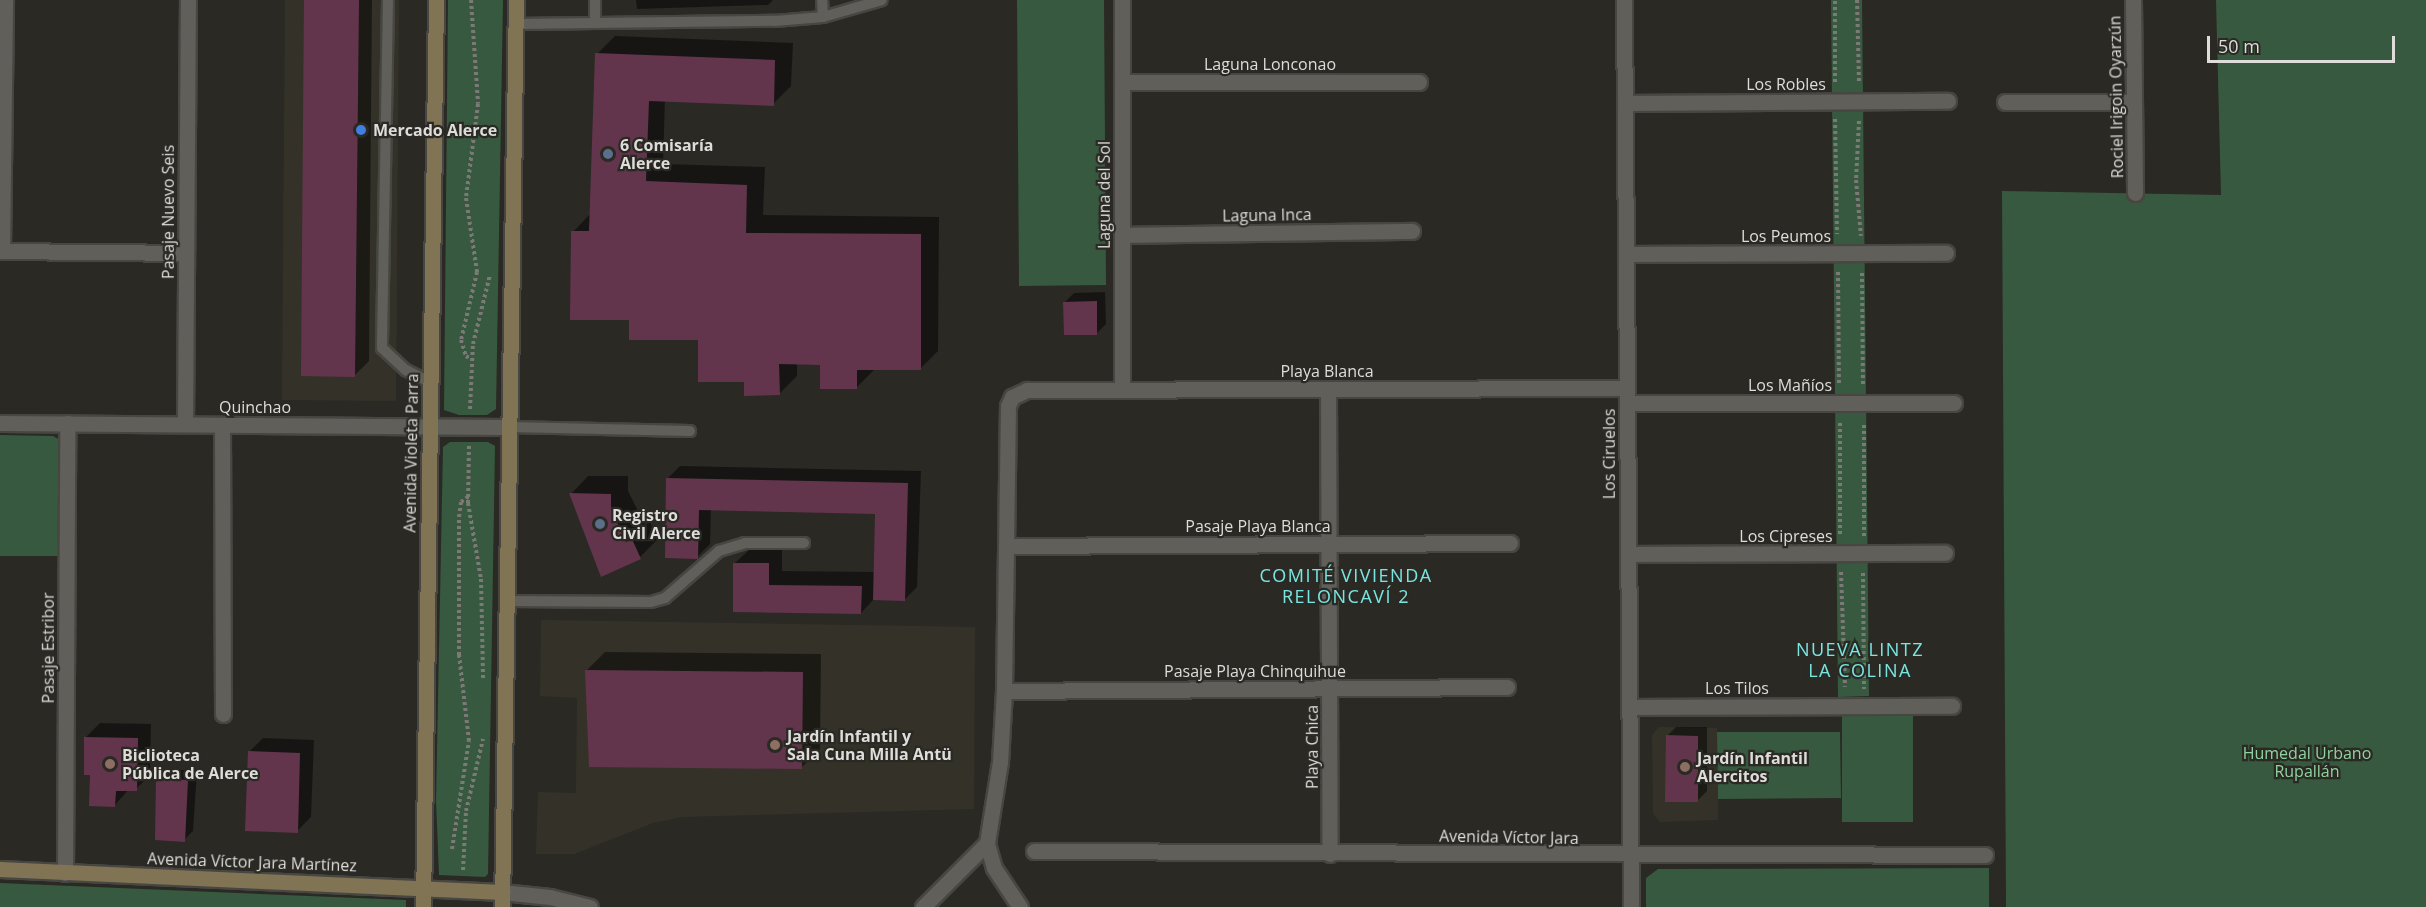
<!DOCTYPE html>
<meta charset="utf-8">
<style>
body{margin:0}
#map{position:relative;width:2426px;height:907px;overflow:hidden;background:#2a2924;font-family:"Open Sans",sans-serif}
div>[style]{position:absolute}
.built>*{inset:0;background:#343228}
.green>*{inset:0;background:#37593f}
.shadow>*{inset:0;background:#0007}
.building>*{inset:0;background:#63354c}
.path>*{height:4px;margin-top:-2px;transform-origin:0;background:repeating-linear-gradient(90deg,#7b7a76 0 3px,transparent 0 6px)}
.roads{filter:drop-shadow(2px 0 #474642) drop-shadow(-2px 0 #474642) drop-shadow(0 2px #474642) drop-shadow(0 -2px #474642)}
.service>*{height:10px;margin:-5px;padding:0 5px;transform-origin:5px;border-radius:5px;background:#605f5a}
.minor>*{height:15px;margin:-7.5px;padding:0 7.5px;transform-origin:7.5px;border-radius:7.5px;background:#605f5a}
.secondary>*{height:15px;margin:-7.5px;padding:0 7.5px;transform-origin:7.5px;border-radius:7.5px;background:#807455}
.dots>*{width:16px;height:16px;translate:-50% -50%;box-sizing:border-box;border:3px solid #2a2924;border-radius:50%}
span{translate:-50% -50%;white-space:nowrap;text-align:center;line-height:1.15;-webkit-text-stroke:4.5px #2a2924;paint-order:stroke}
.street-label{font-size:16px;color:#deddda}
.poi-label{font-size:16px;color:#deddda;font-weight:700}
.left{translate:0 -50%;text-align:left}
.park-label{font-size:16px;color:#8ed49f}
.neighbourhood-label{font-size:18px;color:#7ae6e1;letter-spacing:1.5px}
.scale{position:absolute;left:2207px;top:36px;width:188px;height:27px;box-sizing:border-box;border:3px solid #deddda;border-top:0;padding-left:8px;font-size:18px;line-height:21px;white-space:nowrap;color:#deddda;-webkit-text-stroke:4px #2a2924;paint-order:stroke}
</style>
<div id="map">
<div class="built">
<i style="clip-path:polygon(285px 0,399px 0,396px 401px,282px 400px)"></i>
<i style="clip-path:polygon(541px 620px,975px 627px,974px 809px,682px 817px,653px 823px,574px 854px,536px 854px,538px 792px,576px 793px,577px 698px,540px 696px)"></i>
<i style="clip-path:polygon(1659px 727px,1717px 728px,1718px 820px,1660px 822px,1653px 814px,1652px 735px)"></i>
</div>
<div class="green">
<i style="clip-path:polygon(448px 0,503px 0,496px 409px,487px 415px,459px 415px,444px 410px)"></i>
<i style="clip-path:polygon(1017px 0,1104px 0,1106px 285px,1019px 286px)"></i>
<i style="clip-path:polygon(1831px 0,1862px 0,1869px 696px,1838px 697px)"></i>
<i style="clip-path:polygon(2216px 0,2426px 0,2426px 907px,2006px 907px,2002px 191px,2221px 195px)"></i>
<i style="clip-path:polygon(0 435px,53px 436px,60px 440px,62px 556px,0 556px)"></i>
<i style="clip-path:polygon(450px 442px,488px 442px,495px 446px,488px 874px,485px 877px,439px 875px,436px 801px,443px 447px)"></i>
<i style="clip-path:polygon(1842px 714px,1913px 714px,1913px 822px,1842px 822px)"></i>
<i style="clip-path:polygon(1717px 732px,1840px 732px,1841px 798px,1718px 799px)"></i>
<i style="clip-path:polygon(1989px 868px,1989px 907px,1646px 907px,1646px 878px,1658px 869px)"></i>
<i style="clip-path:polygon(0 883px,406px 900px,406px 907px,0 907px)"></i>
</div>
<div class="shadow">
<i style="clip-path:polygon(305px 0,372px 0,369px 361px,355px 375px)"></i>
<i style="clip-path:polygon(636px 0,773px 0,768px 5px,637px 9px)"></i>
<i style="clip-path:polygon(615px 36px,793px 43px,791px 86px,773px 104px,665px 100px,663px 164px,765px 167px,763px 215px,939px 217px,938px 351px,920px 369px,874px 370px,856px 388px,821px 363px,797px 363px,797px 376px,779px 394px,746px 381px,699px 339px,631px 318px,573px 232px,591px 213px,597px 54px)"></i>
<i style="clip-path:polygon(1105px 292px,1106px 324px,1097px 333px,1065px 302px,1074px 293px)"></i>
<i style="clip-path:polygon(680px 466px,921px 471px,917px 587px,905px 599px,875px 598px,861px 613px,734px 611px,735px 563px,749px 550px,782px 550px,782px 571px,875px 572px,876px 513px,711px 508px,710px 544px,697px 557px,668px 478px)"></i>
<i style="clip-path:polygon(588px 476px,628px 476px,628px 491px,645px 525px,650px 522px,658px 539px,640px 557px,601px 575px,571px 494px)"></i>
<i style="clip-path:polygon(605px 652px,821px 654px,820px 749px,802px 767px,587px 670px)"></i>
<i style="clip-path:polygon(100px 723px,151px 724px,150px 775px,136px 789px,129px 789px,115px 805px,91px 774px,86px 737px)"></i>
<i style="clip-path:polygon(1676px 727px,1707px 727px,1707px 791px,1698px 800px,1667px 736px)"></i>
<i style="clip-path:polygon(263px 738px,314px 740px,311px 817px,297px 831px,249px 752px)"></i>
<i style="clip-path:polygon(167px 769px,197px 771px,193px 831px,184px 840px,157px 779px)"></i>
</div>
<div class="building">
<i style="clip-path:polygon(304px 0,359px 0,355px 377px,301px 376px)"></i>
<i style="clip-path:polygon(595px 53px,775px 60px,774px 106px,649px 101px,646px 181px,747px 185px,746px 233px,921px 234px,921px 370px,857px 370px,857px 389px,820px 389px,820px 365px,779px 364px,780px 395px,744px 396px,744px 382px,698px 382px,698px 340px,629px 340px,629px 320px,570px 320px,571px 231px,589px 231px)"></i>
<i style="clip-path:polygon(1097px 301px,1097px 335px,1064px 335px,1063px 302px)"></i>
<i style="clip-path:polygon(666px 478px,908px 483px,905px 601px,873px 600px,875px 514px,699px 510px,698px 559px,665px 558px)"></i>
<i style="clip-path:polygon(569px 493px,611px 494px,611px 509px,626px 542px,632px 539px,641px 559px,601px 577px)"></i>
<i style="clip-path:polygon(733px 563px,769px 563px,769px 585px,862px 586px,861px 614px,733px 612px)"></i>
<i style="clip-path:polygon(585px 670px,803px 672px,802px 769px,589px 767px)"></i>
<i style="clip-path:polygon(1666px 735px,1698px 736px,1698px 802px,1665px 802px)"></i>
<i style="clip-path:polygon(84px 737px,138px 738px,137px 791px,116px 791px,115px 807px,89px 806px,90px 775px,84px 775px)"></i>
<i style="clip-path:polygon(248px 751px,300px 753px,298px 833px,245px 831px)"></i>
<i style="clip-path:polygon(156px 778px,188px 780px,185px 842px,155px 840px)"></i>
</div>
<div class="path">
<i style="left:471px;top:0;width:104px;rotate:86.1deg"></i>
<i style="left:478px;top:104px;width:95px;rotate:97.3deg"></i>
<i style="left:466px;top:198px;width:75px;rotate:81.5deg"></i>
<i style="left:477px;top:272px;width:70px;rotate:103.2deg"></i>
<i style="left:461px;top:340px;width:17px;rotate:73deg"></i>
<i style="left:466px;top:356px;width:6px;rotate:31deg"></i>
<i style="left:1857px;top:0;width:83px;rotate:88.6deg"></i>
<i style="left:1835px;top:82px;width:82px;rotate:-90deg"></i>
<i style="left:1835px;top:119px;width:115px;rotate:89deg"></i>
<i style="left:1859px;top:121px;width:59px;rotate:92.9deg"></i>
<i style="left:1856px;top:180px;width:56px;rotate:84.9deg"></i>
<i style="left:1838px;top:272px;width:112px;rotate:89.5deg"></i>
<i style="left:1862px;top:273px;width:113px;rotate:89.5deg"></i>
<i style="left:470px;top:409px;width:65px;rotate:-87.4deg"></i>
<i style="left:473px;top:344px;width:71px;rotate:-76.2deg"></i>
<i style="left:469px;top:446px;width:57px;rotate:91deg"></i>
<i style="left:468px;top:503px;width:77px;rotate:80.3deg"></i>
<i style="left:481px;top:579px;width:99px;rotate:88.8deg"></i>
<i style="left:1840px;top:534px;width:112px;rotate:-90deg"></i>
<i style="left:1864px;top:536px;width:113px;rotate:-90deg"></i>
<i style="left:1841px;top:572px;width:115px;rotate:88deg"></i>
<i style="left:1863px;top:573px;width:116px;rotate:89.5deg"></i>
<i style="left:452px;top:849px;width:109px;rotate:-81.1deg"></i>
<i style="left:469px;top:741px;width:87px;rotate:-96.6deg"></i>
<i style="left:459px;top:655px;width:138px;rotate:-90deg"></i>
<i style="left:459px;top:517px;width:15px;rotate:-82deg"></i>
<i style="left:461px;top:502px;width:9px;rotate:-36deg"></i>
<i style="left:463px;top:870px;width:59px;rotate:-87.1deg"></i>
<i style="left:466px;top:811px;width:74px;rotate:-76.7deg"></i>
</div>
<div class="roads">
<div class="service">
<i style="left:388px;top:0;width:348px;rotate:91deg"></i>
<i style="left:382px;top:348px;width:33px;rotate:43deg"></i>
<i style="left:406px;top:370px;width:27px;rotate:27deg"></i>
<i style="left:595px;top:0;width:23px;rotate:90deg"></i>
<i style="left:823px;top:17px;width:61px;rotate:-16.1deg"></i>
<i style="left:516px;top:24px;width:259px;rotate:-0.7deg"></i>
<i style="left:775px;top:21px;width:48px;rotate:-4.8deg"></i>
<i style="left:823px;top:17px;width:17px;rotate:-93deg"></i>
<i style="left:510px;top:427px;width:180px;rotate:1.3deg"></i>
<i style="left:507px;top:601px;width:144px;rotate:0.4deg"></i>
<i style="left:651px;top:602px;width:15px;rotate:-16deg"></i>
<i style="left:665px;top:598px;width:72px;rotate:-41deg"></i>
<i style="left:719px;top:551px;width:27px;rotate:-17deg"></i>
<i style="left:745px;top:543px;width:59px"></i>
</div>
<div class="minor">
<i style="left:1122px;top:0;width:390px;rotate:90deg"></i>
<i style="left:1624px;top:0;width:907px;rotate:89.56deg"></i>
<i style="left:2133px;top:0;width:193px;rotate:89.4deg"></i>
<i style="left:1122px;top:82px;width:297px"></i>
<i style="left:2005px;top:102px;width:129px"></i>
<i style="left:1625px;top:103px;width:323px;rotate:-0.4deg"></i>
<i style="left:1122px;top:235px;width:290px;rotate:-0.8deg"></i>
<i style="left:0;top:251px;width:186px;rotate:0.6deg"></i>
<i style="left:2px;top:251px;width:251px;rotate:-89.3deg"></i>
<i style="left:1626px;top:254px;width:320px;rotate:-0.2deg"></i>
<i style="left:1328px;top:389px;width:465px;rotate:89.8deg"></i>
<i style="left:1627px;top:403px;width:327px"></i>
<i style="left:0;top:423px;width:510px;rotate:0.45deg"></i>
<i style="left:185px;top:424px;width:424px;rotate:-89.6deg"></i>
<i style="left:222px;top:425px;width:289px;rotate:89.8deg"></i>
<i style="left:1006px;top:546px;width:504px;rotate:-0.34deg"></i>
<i style="left:1628px;top:554px;width:317px;rotate:-0.2deg"></i>
<i style="left:1004px;top:691px;width:503px;rotate:-0.46deg"></i>
<i style="left:1629px;top:707px;width:323px;rotate:-0.2deg"></i>
<i style="left:1034px;top:851px;width:951px;rotate:0.24deg"></i>
<i style="left:65px;top:873px;width:450px;rotate:-89.7deg"></i>
<i style="left:502px;top:892px;width:48px;rotate:5.9deg"></i>
<i style="left:550px;top:897px;width:41px;rotate:14deg"></i>
<i style="left:923px;top:907px;width:91px;rotate:-45deg"></i>
<i style="left:1020px;top:907px;width:47px;rotate:-123.7deg"></i>
<i style="left:994px;top:868px;width:26px;rotate:-106deg"></i>
<i style="left:987px;top:843px;width:82px;rotate:-80.9deg"></i>
<i style="left:1000px;top:762px;width:71px;rotate:-86.8deg"></i>
<i style="left:1004px;top:691px;width:285px;rotate:-89.2deg"></i>
<i style="left:1008px;top:406px;width:10px;rotate:-66deg"></i>
<i style="left:1012px;top:397px;width:17px;rotate:-25deg"></i>
<i style="left:1027px;top:390px;width:600px;rotate:-0.19deg"></i>
</div>
<div class="secondary">
<i style="left:0;top:869px;width:503px;rotate:2.62deg"></i>
<i style="left:423px;top:907px;width:907px;rotate:-89.18deg"></i>
<i style="left:502px;top:907px;width:907px;rotate:-89.12deg"></i>
</div>
</div>
<div class="dots">
<i style="left:361px;top:130px;background:#3f7fe0"></i>
<i style="left:608px;top:154px;background:#5c6f8a"></i>
<i style="left:600px;top:524px;background:#5c6f8a"></i>
<i style="left:775px;top:745px;background:#8d6e63"></i>
<i style="left:110px;top:764px;background:#8d6e63"></i>
<i style="left:1685px;top:767px;background:#8d6e63"></i>
</div>
<div class="street-label">
<span style="left:1270px;top:64px">Laguna Lonconao</span>
<span style="left:1786px;top:84px">Los Robles</span>
<span style="left:2116px;top:97px;rotate:-91deg">Rociel Irigoin Oyarzún</span>
<span style="left:1104px;top:195px;rotate:-90deg">Laguna del Sol</span>
<span style="left:168px;top:212px;rotate:-90deg">Pasaje Nuevo Seis</span>
<span style="left:1267px;top:215px;rotate:-1deg">Laguna Inca</span>
<span style="left:1786px;top:236px">Los Peumos</span>
<span style="left:1327px;top:371px">Playa Blanca</span>
<span style="left:1790px;top:385px">Los Mañíos</span>
<span style="left:255px;top:407px">Quinchao</span>
<span style="left:411px;top:453px;rotate:-89deg">Avenida Violeta Parra</span>
<span style="left:1609px;top:454px;rotate:-90deg">Los Ciruelos</span>
<span style="left:1258px;top:526px">Pasaje Playa Blanca</span>
<span style="left:1786px;top:536px">Los Cipreses</span>
<span style="left:48px;top:648px;rotate:-90deg">Pasaje Estribor</span>
<span style="left:1255px;top:671px">Pasaje Playa Chinquihue</span>
<span style="left:1737px;top:688px">Los Tilos</span>
<span style="left:1312px;top:747px;rotate:-90deg">Playa Chica</span>
<span style="left:1509px;top:837px;rotate:1deg">Avenida Víctor Jara</span>
<span style="left:252px;top:862px;rotate:2deg">Avenida Víctor Jara Martínez</span>
</div>
<div class="poi-label">
<span class="left" style="left:373px;top:130px">Mercado Alerce</span>
<span class="left" style="left:620px;top:154px">6 Comisaría<br>Alerce</span>
<span class="left" style="left:612px;top:524px">Registro<br>Civil Alerce</span>
<span class="left" style="left:787px;top:745px">Jardín Infantil y<br>Sala Cuna Milla Antü</span>
<span class="left" style="left:122px;top:764px">Biclioteca<br>Pública de Alerce</span>
<span class="left" style="left:1697px;top:767px">Jardín Infantil<br>Alercitos</span>
</div>
<div class="park-label">
<span style="left:2307px;top:762px">Humedal Urbano<br>Rupallán</span>
</div>
<div class="neighbourhood-label">
<span style="left:1346px;top:586px">COMITÉ VIVIENDA<br>RELONCAVÍ 2</span>
<span style="left:1860px;top:660px">NUEVA LINTZ<br>LA COLINA</span>
</div>
<div class="scale">50 m</div>
</div>
